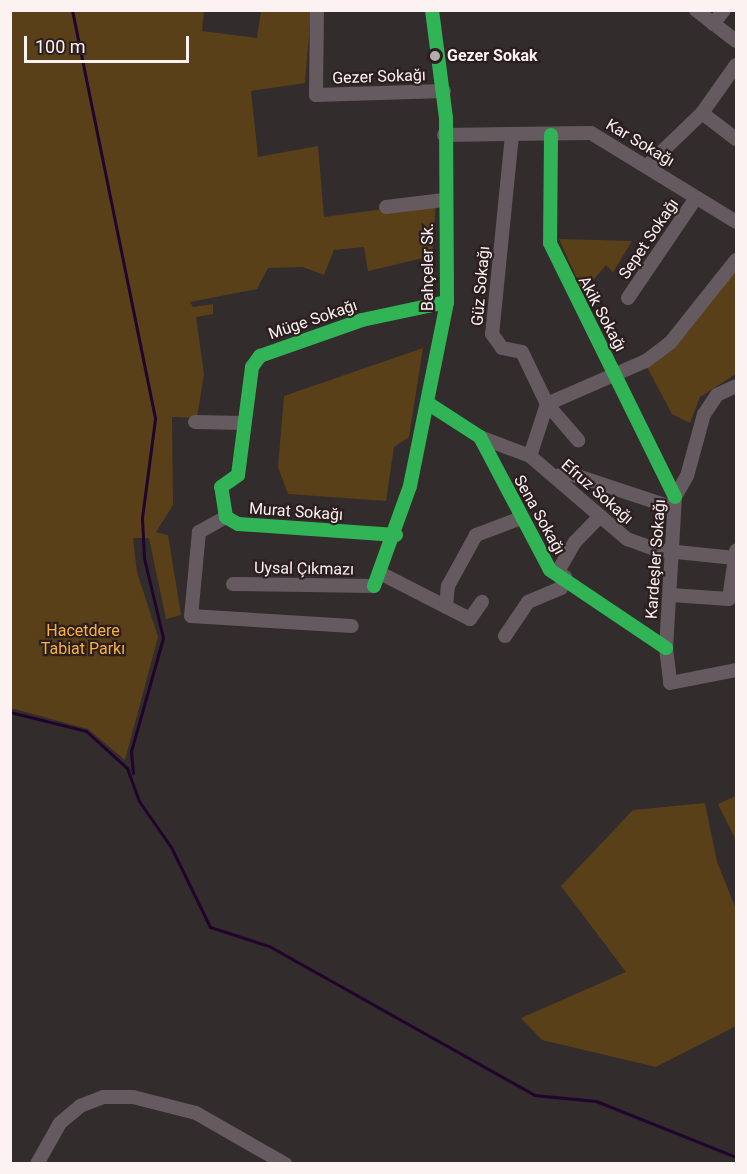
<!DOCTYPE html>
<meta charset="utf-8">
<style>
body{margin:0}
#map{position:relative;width:747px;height:1174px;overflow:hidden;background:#322c2c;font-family:Roboto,sans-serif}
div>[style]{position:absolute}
.green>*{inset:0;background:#594018}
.stream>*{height:3px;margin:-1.5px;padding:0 1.5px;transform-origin:1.5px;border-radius:1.5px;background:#21042d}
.street>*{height:14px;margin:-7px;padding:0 7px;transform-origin:7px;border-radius:7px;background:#655a60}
.fast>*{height:14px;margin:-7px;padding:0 7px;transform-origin:7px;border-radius:7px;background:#30b455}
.dots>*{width:16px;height:16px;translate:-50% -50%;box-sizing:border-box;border:3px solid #2c1e1f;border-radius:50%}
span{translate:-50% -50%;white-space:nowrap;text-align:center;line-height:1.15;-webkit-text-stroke:4.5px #2c1e1f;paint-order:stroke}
.poi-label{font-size:16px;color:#fcf2f2;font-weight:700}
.left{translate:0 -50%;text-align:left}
.street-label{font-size:16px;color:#fcf2f2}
.park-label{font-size:16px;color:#fab239}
.frame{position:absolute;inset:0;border:12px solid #fcf2f2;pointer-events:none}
.scale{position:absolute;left:24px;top:36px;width:165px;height:27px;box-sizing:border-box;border:3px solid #fcf2f2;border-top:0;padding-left:8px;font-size:18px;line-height:21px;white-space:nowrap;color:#fcf2f2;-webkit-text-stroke:4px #2c1e1f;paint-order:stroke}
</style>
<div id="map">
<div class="green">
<i style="clip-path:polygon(10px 11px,204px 11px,202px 31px,257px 38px,261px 11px,311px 11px,305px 83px,251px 91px,258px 157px,318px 146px,324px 217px,436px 202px,432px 256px,368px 271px,364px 247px,334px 250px,324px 275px,303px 267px,268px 268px,257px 289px,190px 302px,193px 307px,213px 304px,213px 314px,196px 317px,204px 374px,197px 418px,172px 417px,173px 505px,156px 532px,168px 535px,181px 615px,166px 619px,149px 538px,133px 538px,137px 572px,158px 637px,125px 760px,88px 729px,11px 708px)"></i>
<i style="clip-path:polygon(559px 239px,632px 241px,613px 272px,606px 265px,583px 292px)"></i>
<i style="clip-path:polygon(736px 269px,736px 374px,700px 397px,690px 423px,672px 414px,647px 367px)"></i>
<i style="clip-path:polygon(423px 348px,409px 437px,394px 447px,386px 501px,288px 494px,278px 467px,284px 396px)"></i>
<i style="clip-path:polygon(736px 796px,736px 840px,718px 804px)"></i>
<i style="clip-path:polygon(705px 803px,717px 862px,736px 909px,736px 1026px,656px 1067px,542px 1040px,521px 1018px,626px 972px,561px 886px,633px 810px)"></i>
</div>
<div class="stream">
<i style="left:72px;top:10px;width:417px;rotate:78.5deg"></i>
<i style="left:155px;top:419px;width:100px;rotate:97.5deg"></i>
<i style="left:142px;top:518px;width:40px;rotate:87.1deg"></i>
<i style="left:144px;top:558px;width:82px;rotate:76.6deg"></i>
<i style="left:163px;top:638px;width:117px;rotate:105.8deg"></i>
<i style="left:131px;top:751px;width:22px;rotate:85deg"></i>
<i style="left:10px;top:712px;width:78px;rotate:14deg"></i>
<i style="left:86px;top:731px;width:55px;rotate:42.1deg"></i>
<i style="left:127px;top:768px;width:35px;rotate:70deg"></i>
<i style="left:139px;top:801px;width:56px;rotate:55.2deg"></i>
<i style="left:171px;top:847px;width:89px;rotate:64deg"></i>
<i style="left:210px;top:927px;width:62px;rotate:17.9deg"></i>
<i style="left:269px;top:946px;width:304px;rotate:29.3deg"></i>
<i style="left:534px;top:1095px;width:62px;rotate:5.5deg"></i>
<i style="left:596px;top:1101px;width:151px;rotate:21.8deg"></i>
</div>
<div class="street">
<i style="left:317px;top:10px;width:85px;rotate:90.7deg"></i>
<i style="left:316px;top:95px;width:128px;rotate:-1.8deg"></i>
<i style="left:696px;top:10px;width:51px;rotate:37.8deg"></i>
<i style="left:713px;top:24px;width:18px;rotate:-52deg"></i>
<i style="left:702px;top:113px;width:43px;rotate:37.4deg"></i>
<i style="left:444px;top:135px;width:147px;rotate:-0.8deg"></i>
<i style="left:591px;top:133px;width:170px;rotate:31.5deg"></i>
<i style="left:512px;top:135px;width:200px;rotate:95.7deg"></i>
<i style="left:492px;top:334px;width:17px;rotate:54deg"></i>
<i style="left:502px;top:348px;width:20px;rotate:11deg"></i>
<i style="left:522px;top:352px;width:58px;rotate:64.3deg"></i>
<i style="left:547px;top:404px;width:48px;rotate:49.3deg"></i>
<i style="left:648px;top:165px;width:75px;rotate:-43.9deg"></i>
<i style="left:702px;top:113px;width:59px;rotate:-54.7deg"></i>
<i style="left:386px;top:207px;width:58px;rotate:-6.9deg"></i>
<i style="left:628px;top:298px;width:121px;rotate:-55.8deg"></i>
<i style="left:736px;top:386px;width:21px;rotate:155deg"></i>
<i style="left:717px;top:395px;width:23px;rotate:124deg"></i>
<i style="left:704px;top:414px;width:64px;rotate:105.3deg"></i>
<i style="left:687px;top:476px;width:24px;rotate:120deg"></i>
<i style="left:675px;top:497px;width:151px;rotate:93.4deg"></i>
<i style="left:666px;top:648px;width:35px;rotate:83deg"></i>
<i style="left:670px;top:683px;width:67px;rotate:-11.1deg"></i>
<i style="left:195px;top:422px;width:49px;rotate:1.2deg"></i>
<i style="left:480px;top:437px;width:53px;rotate:20.8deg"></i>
<i style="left:530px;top:456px;width:128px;rotate:40.6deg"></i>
<i style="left:627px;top:539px;width:32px;rotate:20deg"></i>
<i style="left:657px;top:550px;width:78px;rotate:5.9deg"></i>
<i style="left:530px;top:456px;width:55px;rotate:-71.9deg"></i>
<i style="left:547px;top:404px;width:108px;rotate:-23.5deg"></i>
<i style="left:646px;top:361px;width:30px;rotate:-37deg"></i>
<i style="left:670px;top:343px;width:106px;rotate:-51.5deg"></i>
<i style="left:556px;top:476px;width:15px;rotate:-8deg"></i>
<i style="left:571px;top:474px;width:108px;rotate:18.3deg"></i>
<i style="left:226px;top:517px;width:31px;rotate:151deg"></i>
<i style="left:199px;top:532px;width:84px;rotate:95.4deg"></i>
<i style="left:191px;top:616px;width:161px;rotate:3.6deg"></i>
<i style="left:380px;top:573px;width:101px;rotate:27.1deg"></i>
<i style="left:470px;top:619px;width:21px;rotate:-55deg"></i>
<i style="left:557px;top:573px;width:36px;rotate:-60deg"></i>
<i style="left:575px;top:542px;width:36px;rotate:-46deg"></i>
<i style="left:233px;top:584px;width:141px;rotate:0.8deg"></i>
<i style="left:671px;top:595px;width:58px;rotate:3.9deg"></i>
<i style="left:729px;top:599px;width:49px;rotate:-81.7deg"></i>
<i style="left:446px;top:607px;width:21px;rotate:-85deg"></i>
<i style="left:448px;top:586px;width:58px;rotate:-61.2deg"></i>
<i style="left:476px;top:535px;width:48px;rotate:-20.7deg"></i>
<i style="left:505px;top:636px;width:41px;rotate:-55.9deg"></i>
<i style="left:528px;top:602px;width:36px;rotate:-23deg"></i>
<i style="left:561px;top:588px;width:12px;rotate:-70deg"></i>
<i style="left:37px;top:1164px;width:47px;rotate:-60.7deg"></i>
<i style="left:60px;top:1123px;width:26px;rotate:-40deg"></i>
<i style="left:80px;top:1106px;width:25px;rotate:-21deg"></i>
<i style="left:103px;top:1097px;width:30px"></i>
<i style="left:133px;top:1097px;width:65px;rotate:14.3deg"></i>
<i style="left:196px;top:1113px;width:103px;rotate:29.8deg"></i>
</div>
<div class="fast">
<i style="left:551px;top:135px;width:108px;rotate:90.5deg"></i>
<i style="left:550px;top:243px;width:283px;rotate:63.8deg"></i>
<i style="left:429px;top:404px;width:61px;rotate:32.9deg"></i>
<i style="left:480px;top:437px;width:150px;rotate:62.2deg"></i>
<i style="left:550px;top:570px;width:140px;rotate:33.9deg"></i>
<i style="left:396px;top:535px;width:158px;rotate:-176deg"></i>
<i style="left:238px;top:524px;width:14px;rotate:-150deg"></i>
<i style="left:226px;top:517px;width:30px;rotate:-99deg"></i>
<i style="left:221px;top:487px;width:21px;rotate:-35deg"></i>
<i style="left:238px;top:475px;width:109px;rotate:-82.6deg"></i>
<i style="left:252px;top:367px;width:14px;rotate:-54deg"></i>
<i style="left:260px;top:356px;width:108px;rotate:-19.4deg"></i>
<i style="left:362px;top:320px;width:87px;rotate:-12deg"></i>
<i style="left:374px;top:586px;width:106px;rotate:-70.2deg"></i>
<i style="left:410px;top:486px;width:188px;rotate:-78.6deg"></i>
<i style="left:447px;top:302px;width:184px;rotate:-90.3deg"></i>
<i style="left:446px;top:118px;width:109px;rotate:-97.4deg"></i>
</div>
<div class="dots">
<i style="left:435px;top:56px;background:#b5adad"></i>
</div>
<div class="poi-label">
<span class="left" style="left:447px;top:56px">Gezer Sokak</span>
</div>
<div class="street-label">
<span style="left:379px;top:77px;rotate:-2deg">Gezer Sokağı</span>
<span style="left:640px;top:143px;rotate:31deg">Kar Sokağı</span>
<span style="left:649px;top:239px;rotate:-56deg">Sepet Sokağı</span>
<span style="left:428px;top:267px;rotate:-90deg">Bahçeler Sk.</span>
<span style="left:481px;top:286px;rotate:-85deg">Güz Sokağı</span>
<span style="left:602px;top:314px;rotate:62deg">Akik Sokağı</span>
<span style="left:313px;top:320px;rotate:-19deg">Müge Sokağı</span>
<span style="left:597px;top:492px;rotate:41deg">Efruz Sokağı</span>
<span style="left:296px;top:512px;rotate:4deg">Murat Sokağı</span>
<span style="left:539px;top:515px;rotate:61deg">Sena Sokağı</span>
<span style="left:656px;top:559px;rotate:-86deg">Kardeşler Sokağı</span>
<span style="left:304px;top:569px;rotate:1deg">Uysal Çıkmazı</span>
</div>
<div class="park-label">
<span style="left:83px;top:640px">Hacetdere<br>Tabiat Parkı</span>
</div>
<div class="frame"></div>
<div class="scale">100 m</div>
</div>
